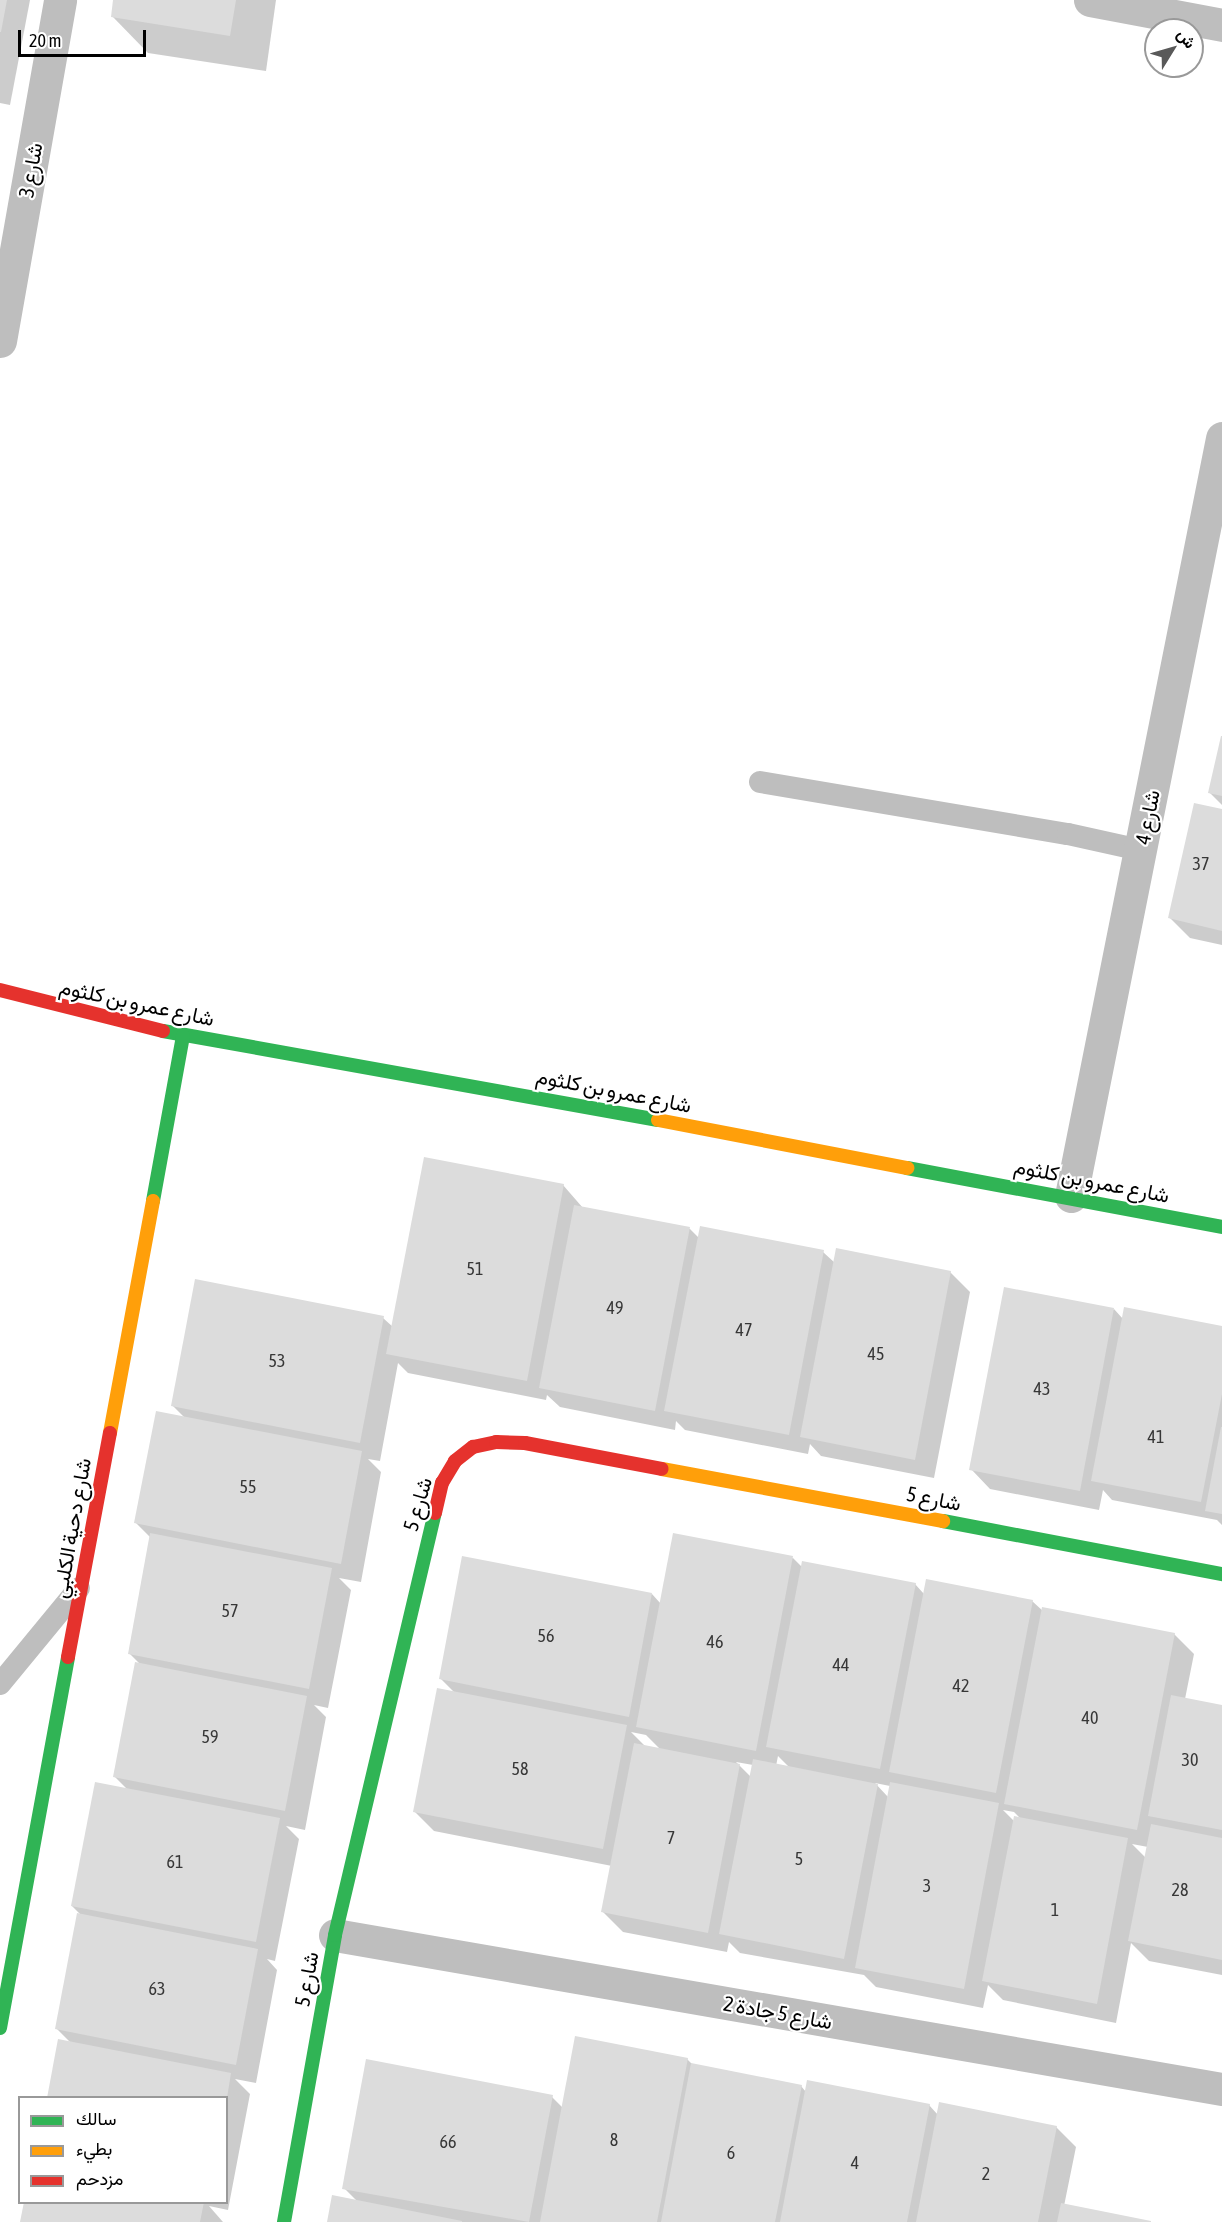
<!DOCTYPE html>
<meta charset="utf-8">
<style>
body{margin:0}
#map{position:relative;width:1222px;height:2222px;overflow:hidden;background:#fff;font-family:"Asap Condensed",Vazirmatn,sans-serif}
div>[style]{position:absolute}
.shadow>*{inset:0;background:#0003}
.building>*{inset:0;background:#dcdcdc}
.lane>*{height:22px;margin:-11px;padding:0 11px;transform-origin:11px;border-radius:11px;background:#bebebe}
.street>*{height:33px;margin:-16.5px;padding:0 16.5px;transform-origin:16.5px;border-radius:16.5px;background:#bebebe}
.fast>*{height:14px;margin:-7px;padding:0 7px;transform-origin:7px;border-radius:7px;background:#30b455}
.slow>*{height:14px;margin:-7px;padding:0 7px;transform-origin:7px;border-radius:7px;background:#ff9f0a}
.jam>*{height:14px;margin:-7px;padding:0 7px;transform-origin:7px;border-radius:7px;background:#e5322d}
span{translate:-50% -50%;white-space:nowrap;text-align:center;line-height:1.15;-webkit-text-stroke:4.5px #fff;paint-order:stroke}
.number-label{font-size:18px;color:#373737}
.number-label span{-webkit-text-stroke-width:0}
.street-label{font-size:21px;color:#000}
.legend{position:absolute;left:18px;top:2096px;width:210px;height:108px;box-sizing:border-box;background:#fff;border:2px solid #999;margin:0;padding:8px 10px;list-style:none;font-size:18px;color:#000}
.legend li{display:flex;align-items:center;gap:12px;height:30px}
.legend b{width:30px;border:2px solid #999}
.north{position:absolute;left:1144px;top:18px;width:60px;height:60px;box-sizing:border-box;background:#fff;border:2px solid #999;border-radius:50%;rotate:53deg;font-size:16px;font-weight:700;line-height:24px;text-align:center;color:#000}
.north::after{content:'';display:block;margin:auto;width:21px;height:27px;background:#595959;clip-path:polygon(50% 0,100% 100%,50% 72%,0 100%)}
.scale{position:absolute;left:18px;top:30px;width:128px;height:27px;box-sizing:border-box;border:3px solid #000;border-top:0;padding-left:8px;font-size:18px;line-height:21px;white-space:nowrap;color:#000;-webkit-text-stroke:4px #fff;paint-order:stroke}
</style>
<div id="map">
<div class="shadow">
<i style="clip-path:polygon(0 0,30px 0,10px 105px,0 103px)"></i>
<i style="clip-path:polygon(115px 0,276px 0,266px 71px,148px 53px,112px 16px)"></i>
<i style="clip-path:polygon(1222px 739px,1222px 805px,1210px 793px)"></i>
<i style="clip-path:polygon(1222px 811px,1222px 945px,1190px 938px,1170px 918px)"></i>
<i style="clip-path:polygon(563px 1185px,583px 1208px,690px 1229px,699px 1238px,823px 1252px,835px 1263px,950px 1272px,970px 1292px,934px 1478px,821px 1456px,810px 1444px,808px 1454px,685px 1430px,676px 1421px,675px 1430px,560px 1407px,547px 1395px,546px 1400px,408px 1373px,398px 1363px,380px 1461px,368px 1459px,381px 1472px,361px 1582px,339px 1578px,351px 1590px,328px 1708px,314px 1705px,326px 1717px,305px 1830px,286px 1826px,299px 1839px,275px 1961px,267px 1959px,277px 1970px,256px 2083px,235px 2079px,250px 2094px,228px 2210px,209px 2206px,223px 2222px,22px 2222px,25px 2202px,226px 2202px,226px 2098px,71px 2043px,57px 2029px,82px 1916px,72px 1906px,128px 1790px,115px 1777px,141px 1665px,129px 1653px,151px 1538px,136px 1523px,185px 1418px,172px 1405px,383px 1318px,393px 1327px)"></i>
<i style="clip-path:polygon(1114px 1309px,1123px 1319px,1222px 1327px,1222px 1525px,1217px 1520px,1112px 1500px,1103px 1490px,1099px 1510px,990px 1489px,971px 1469px)"></i>
<i style="clip-path:polygon(evenodd,793px 1558px,803px 1568px,915px 1584px,924px 1594px,1032px 1601px,1043px 1611px,1174px 1634px,1194px 1654px,1185px 1699px,1222px 1706px,1222px 1975px,1149px 1961px,1131px 1943px,1116px 2023px,1003px 2000px,988px 1985px,983px 2008px,876px 1987px,864px 1975px,740px 1953px,729px 1942px,727px 1952px,623px 1932px,603px 1912px,612px 1866px,434px 1831px,415px 1812px,455px 1693px,441px 1679px,652px 1594px,661px 1604px,793px 1558px,631px 1732px,646px 1735px,661px 1750px,646px 1747px,631px 1732px,793px 1558px,778px 1756px,790px 1768px,776px 1766px,778px 1756px,793px 1558px,736px 1762px,753px 1765px,751px 1777px,736px 1762px,793px 1558px,875px 1783px,890px 1786px,888px 1797px,875px 1783px,793px 1558px,1003px 1810px,1014px 1812px,1021px 1819px,1014px 1821px,1003px 1810px,793px 1558px,1132px 1844px,1148px 1847px,1146px 1858px,1132px 1844px)"></i>
<i style="clip-path:polygon(687px 2059px,693px 2065px,801px 2086px,806px 2092px,929px 2105px,938px 2115px,1056px 2127px,1076px 2147px,1064px 2206px,1149px 2222px,329px 2222px,358px 2202px,344px 2188px,552px 2097px,563px 2108px)"></i>
</div>
<div class="building">
<i style="clip-path:polygon(0 0,7px 0,1px 32px,0 32px)"></i>
<i style="clip-path:polygon(113px 0,236px 0,230px 36px,111px 17px)"></i>
<i style="clip-path:polygon(1221px 736px,1222px 736px,1222px 796px,1208px 793px)"></i>
<i style="clip-path:polygon(1194px 803px,1222px 809px,1222px 931px,1168px 918px)"></i>
<i style="clip-path:polygon(424px 1157px,564px 1184px,527px 1381px,386px 1354px)"></i>
<i style="clip-path:polygon(574px 1205px,690px 1227px,655px 1411px,539px 1388px)"></i>
<i style="clip-path:polygon(700px 1226px,824px 1250px,789px 1435px,664px 1411px)"></i>
<i style="clip-path:polygon(836px 1248px,951px 1271px,915px 1460px,800px 1437px)"></i>
<i style="clip-path:polygon(195px 1279px,384px 1316px,360px 1443px,171px 1406px)"></i>
<i style="clip-path:polygon(1004px 1287px,1114px 1308px,1080px 1491px,969px 1470px)"></i>
<i style="clip-path:polygon(1124px 1307px,1222px 1326px,1222px 1394px,1201px 1502px,1091px 1481px)"></i>
<i style="clip-path:polygon(156px 1411px,362px 1451px,341px 1564px,134px 1523px)"></i>
<i style="clip-path:polygon(1221px 1427px,1222px 1427px,1222px 1514px,1205px 1511px)"></i>
<i style="clip-path:polygon(150px 1533px,332px 1568px,309px 1689px,128px 1654px)"></i>
<i style="clip-path:polygon(673px 1533px,793px 1556px,756px 1751px,636px 1727px)"></i>
<i style="clip-path:polygon(462px 1556px,652px 1593px,629px 1717px,439px 1679px)"></i>
<i style="clip-path:polygon(802px 1561px,916px 1583px,880px 1769px,766px 1747px)"></i>
<i style="clip-path:polygon(926px 1579px,1033px 1600px,996px 1793px,889px 1772px)"></i>
<i style="clip-path:polygon(1042px 1607px,1175px 1633px,1137px 1830px,1004px 1804px)"></i>
<i style="clip-path:polygon(135px 1662px,307px 1696px,285px 1811px,113px 1777px)"></i>
<i style="clip-path:polygon(437px 1688px,627px 1725px,603px 1849px,413px 1812px)"></i>
<i style="clip-path:polygon(1171px 1695px,1222px 1705px,1222px 1830px,1148px 1816px)"></i>
<i style="clip-path:polygon(634px 1743px,740px 1764px,708px 1933px,601px 1912px)"></i>
<i style="clip-path:polygon(753px 1759px,878px 1784px,844px 1959px,719px 1934px)"></i>
<i style="clip-path:polygon(95px 1782px,280px 1818px,256px 1942px,71px 1906px)"></i>
<i style="clip-path:polygon(890px 1782px,999px 1803px,964px 1989px,855px 1968px)"></i>
<i style="clip-path:polygon(1014px 1816px,1128px 1838px,1097px 2004px,982px 1981px)"></i>
<i style="clip-path:polygon(1151px 1824px,1222px 1838px,1222px 1960px,1128px 1941px)"></i>
<i style="clip-path:polygon(77px 1913px,258px 1949px,236px 2065px,55px 2029px)"></i>
<i style="clip-path:polygon(575px 2036px,688px 2058px,657px 2222px,540px 2222px)"></i>
<i style="clip-path:polygon(58px 2039px,231px 2073px,227px 2098px,47px 2098px)"></i>
<i style="clip-path:polygon(366px 2059px,553px 2095px,529px 2222px,342px 2189px)"></i>
<i style="clip-path:polygon(691px 2063px,802px 2085px,775px 2222px,661px 2222px)"></i>
<i style="clip-path:polygon(807px 2080px,930px 2104px,907px 2222px,780px 2222px)"></i>
<i style="clip-path:polygon(939px 2102px,1057px 2126px,1038px 2222px,916px 2222px)"></i>
<i style="clip-path:polygon(332px 2195px,462px 2221px,462px 2222px,327px 2222px)"></i>
<i style="clip-path:polygon(24px 2202px,204px 2202px,200px 2222px,20px 2222px)"></i>
<i style="clip-path:polygon(1061px 2203px,1151px 2221px,1151px 2222px,1057px 2222px)"></i>
</div>
<div class="lane">
<i style="left:760px;top:782px;width:312px;rotate:9.6deg"></i>
<i style="left:1068px;top:834px;width:74px;rotate:12.5deg"></i>
<i style="left:0;top:1684px;width:124px;rotate:-50.5deg"></i>
</div>
<div class="street">
<i style="left:1090px;top:0;width:134px;rotate:10.7deg"></i>
<i style="left:0;top:341px;width:346px;rotate:-80deg"></i>
<i style="left:1071px;top:1196px;width:773px;rotate:-78.73deg"></i>
<i style="left:335px;top:1935px;width:900px;rotate:9.85deg"></i>
</div>
<div class="fast">
<i style="left:163px;top:1031px;width:503px;rotate:10.19deg"></i>
<i style="left:907px;top:1168px;width:320px;rotate:10.6deg"></i>
<i style="left:153px;top:1201px;width:168px;rotate:-79.7deg"></i>
<i style="left:943px;top:1521px;width:284px;rotate:10.8deg"></i>
<i style="left:0;top:2028px;width:377px;rotate:-79.6deg"></i>
<i style="left:284px;top:2222px;width:291px;rotate:-79.9deg"></i>
<i style="left:335px;top:1935px;width:434px;rotate:-76.7deg"></i>
</div>
<div class="slow">
<i style="left:658px;top:1120px;width:254px;rotate:10.9deg"></i>
<i style="left:110px;top:1433px;width:236px;rotate:-79.5deg"></i>
<i style="left:662px;top:1469px;width:286px;rotate:10.5deg"></i>
</div>
<div class="jam">
<i style="left:0;top:990px;width:168px;rotate:14.1deg"></i>
<i style="left:435px;top:1513px;width:31px;rotate:-77deg"></i>
<i style="left:442px;top:1483px;width:26px;rotate:-59deg"></i>
<i style="left:455px;top:1461px;width:23px;rotate:-38deg"></i>
<i style="left:473px;top:1447px;width:24px;rotate:-12deg"></i>
<i style="left:496px;top:1442px;width:29px;rotate:2deg"></i>
<i style="left:525px;top:1443px;width:139px;rotate:10.7deg"></i>
<i style="left:68px;top:1657px;width:228px;rotate:-79.4deg"></i>
</div>
<div class="number-label">
<span style="left:1201px;top:864px">37</span>
<span style="left:475px;top:1269px">51</span>
<span style="left:615px;top:1308px">49</span>
<span style="left:744px;top:1330px">47</span>
<span style="left:876px;top:1354px">45</span>
<span style="left:277px;top:1361px">53</span>
<span style="left:1042px;top:1389px">43</span>
<span style="left:1156px;top:1437px">41</span>
<span style="left:248px;top:1487px">55</span>
<span style="left:230px;top:1611px">57</span>
<span style="left:546px;top:1636px">56</span>
<span style="left:715px;top:1642px">46</span>
<span style="left:841px;top:1665px">44</span>
<span style="left:961px;top:1686px">42</span>
<span style="left:1090px;top:1718px">40</span>
<span style="left:210px;top:1737px">59</span>
<span style="left:1190px;top:1760px">30</span>
<span style="left:520px;top:1769px">58</span>
<span style="left:671px;top:1838px">7</span>
<span style="left:799px;top:1859px">5</span>
<span style="left:175px;top:1862px">61</span>
<span style="left:927px;top:1886px">3</span>
<span style="left:1180px;top:1890px">28</span>
<span style="left:1055px;top:1910px">1</span>
<span style="left:157px;top:1989px">63</span>
<span style="left:614px;top:2140px">8</span>
<span style="left:448px;top:2142px">66</span>
<span style="left:731px;top:2153px">6</span>
<span style="left:855px;top:2163px">4</span>
<span style="left:986px;top:2174px">2</span>
</div>
<div class="street-label">
<span style="left:30px;top:170px;rotate:-80deg">شارع 3</span>
<span style="left:1147px;top:817px;rotate:-79deg">شارع 4</span>
<span style="left:137px;top:1002px;rotate:12deg">شارع عمرو بن كلثوم</span>
<span style="left:614px;top:1090px;rotate:11deg">شارع عمرو بن كلثوم</span>
<span style="left:1092px;top:1180px;rotate:11deg">شارع عمرو بن كلثوم</span>
<span style="left:934px;top:1498px;rotate:11deg">شارع 5</span>
<span style="left:417px;top:1504px;rotate:-74deg">شارع 5</span>
<span style="left:71px;top:1528px;rotate:-80deg">شارع دحية الكلبي</span>
<span style="left:306px;top:1979px;rotate:-80deg">شارع 5</span>
<span style="left:778px;top:2012px;rotate:10deg">شارع 5 جادة 2</span>
</div>
<ul class="legend">
<li><b style="height:8px;background:#30b455"></b>سالك</li>
<li><b style="height:8px;background:#ff9f0a"></b>بطيء</li>
<li><b style="height:8px;background:#e5322d"></b>مزدحم</li>
</ul>
<div class="north">ش</div>
<div class="scale">20 m</div>
</div>
